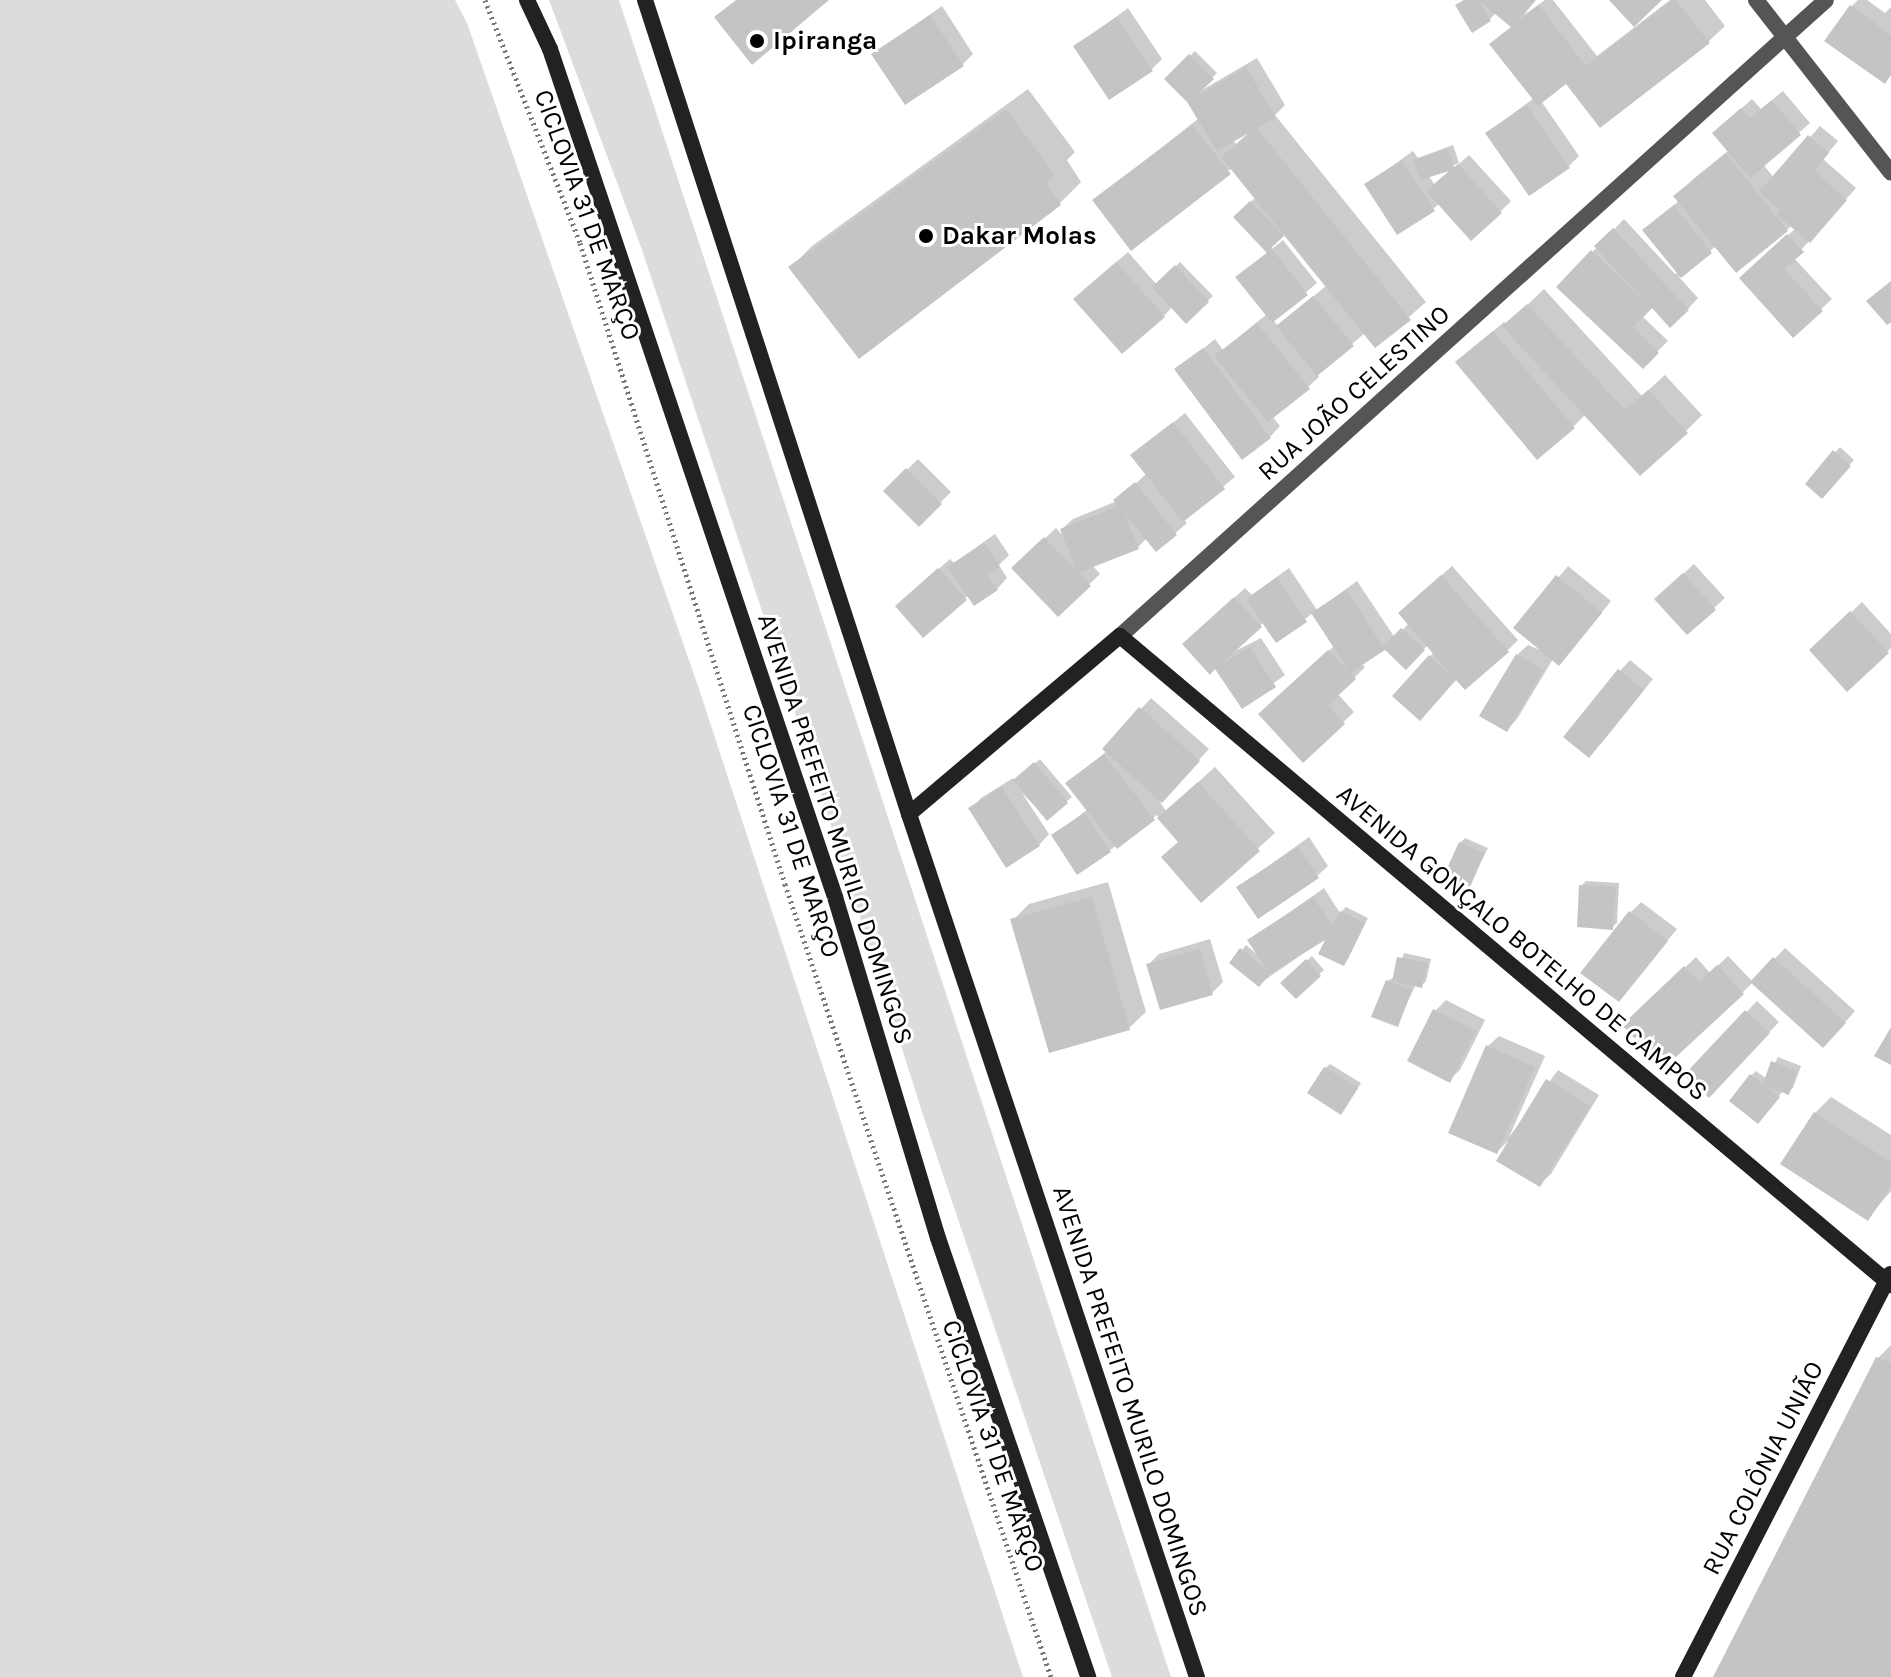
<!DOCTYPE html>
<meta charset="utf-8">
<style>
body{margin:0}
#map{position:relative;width:1891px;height:1677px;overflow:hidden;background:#fff;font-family:Karla,sans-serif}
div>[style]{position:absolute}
.green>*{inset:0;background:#dcdcdc}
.shadow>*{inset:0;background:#0003}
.building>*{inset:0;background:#c4c4c4}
.path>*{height:5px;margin-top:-2.5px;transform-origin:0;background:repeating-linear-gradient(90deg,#777 0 2px,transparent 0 6px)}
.street>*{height:16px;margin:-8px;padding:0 8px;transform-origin:8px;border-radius:8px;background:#555}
.secondary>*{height:16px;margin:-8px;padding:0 8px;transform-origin:8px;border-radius:8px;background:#222}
.dots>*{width:22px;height:22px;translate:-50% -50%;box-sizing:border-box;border:4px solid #fff;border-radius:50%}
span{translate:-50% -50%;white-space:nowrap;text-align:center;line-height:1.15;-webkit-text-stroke:6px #fff;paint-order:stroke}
.poi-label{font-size:26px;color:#000;font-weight:700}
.left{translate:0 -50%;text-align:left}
.street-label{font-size:26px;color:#000}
</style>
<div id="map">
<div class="green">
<i style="clip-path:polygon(0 0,455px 0,467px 23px,699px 689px,1023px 1677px,0 1677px)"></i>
<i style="clip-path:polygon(549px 0,619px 0,1171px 1677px,1112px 1677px,925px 1121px,775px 650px,641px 247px)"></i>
</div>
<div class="shadow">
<i style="clip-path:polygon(1464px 0,1535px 0,1524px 15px,1545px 0,1553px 0,1597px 56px,1670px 0,1705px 0,1725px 26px,1708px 42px,1566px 80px,1541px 101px,1579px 156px,1569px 166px,1487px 133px,1534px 98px,1512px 26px,1496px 13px,1489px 20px,1458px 6px)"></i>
<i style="clip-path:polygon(1858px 0,1867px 0,1885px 13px,1891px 7px,1891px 74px,1851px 7px)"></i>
<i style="clip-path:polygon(942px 6px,973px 54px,963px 64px,874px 54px)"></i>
<i style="clip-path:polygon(1128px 8px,1162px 59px,1152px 69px,1076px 46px)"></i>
<i style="clip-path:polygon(evenodd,1195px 51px,1217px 73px,1197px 93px,1257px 58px,1285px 105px,1275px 115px,1426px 302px,1376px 346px,1365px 333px,1317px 374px,1319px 377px,1308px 387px,1272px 416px,1280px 426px,1270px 437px,1177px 370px,1215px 339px,1223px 350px,1267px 314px,1249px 267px,1269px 251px,1236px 217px,1256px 197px,1233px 169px,1094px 201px,1199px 118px,1190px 102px,1167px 79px,1195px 51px,1246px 132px,1247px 134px,1236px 144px,1233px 140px,1246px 132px,1195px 51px,1285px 233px,1327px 285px,1278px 326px,1273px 320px,1317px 283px,1283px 240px,1272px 249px,1270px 246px,1285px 233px)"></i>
<i style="clip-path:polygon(1028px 89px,1075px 152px,1067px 160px,1081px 182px,1059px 204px,791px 267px,812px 246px)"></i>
<i style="clip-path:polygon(1783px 91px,1810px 123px,1763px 164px,1774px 178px,1820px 126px,1838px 141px,1823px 159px,1856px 188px,1794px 258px,1832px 299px,1793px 335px,1752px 268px,1796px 228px,1792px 225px,1787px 230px,1716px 246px,1679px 277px,1698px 298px,1688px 309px,1652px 306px,1642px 316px,1668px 341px,1643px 366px,1559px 287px,1624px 219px,1675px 274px,1678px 272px,1655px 220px,1679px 201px,1676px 197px,1692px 180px,1729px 150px,1725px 123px,1752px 99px,1761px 109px)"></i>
<i style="clip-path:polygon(1453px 145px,1459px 163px,1428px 175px,1435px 185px,1469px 155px,1511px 201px,1500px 212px,1440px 203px,1433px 209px,1366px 185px,1413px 151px,1418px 158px)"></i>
<i style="clip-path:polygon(1128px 252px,1157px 285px,1180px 262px,1213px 296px,1186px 321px,1173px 306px,1164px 316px,1086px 288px)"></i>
<i style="clip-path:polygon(1544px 289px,1642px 396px,1665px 375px,1702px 415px,1686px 431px,1586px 414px,1573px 427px,1468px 352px,1504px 322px,1507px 324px)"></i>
<i style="clip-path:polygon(1185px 413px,1235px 477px,1183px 519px,1187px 523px,1157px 549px,1147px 538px,1138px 547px,1092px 565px,1100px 574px,1058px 614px,1014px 568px,1056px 528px,1066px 539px,1062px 529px,1073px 519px,1117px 501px,1147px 473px,1133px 455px)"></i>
<i style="clip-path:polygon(1840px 447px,1854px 460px,1822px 496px,1807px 484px)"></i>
<i style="clip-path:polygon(918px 459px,951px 492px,919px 524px,886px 491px)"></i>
<i style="clip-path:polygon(995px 534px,1009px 555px,999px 565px,1007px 578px,997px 589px,969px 595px,923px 635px,908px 596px,950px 559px,954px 563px)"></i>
<i style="clip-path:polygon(1694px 564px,1725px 598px,1714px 608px,1668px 588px)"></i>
<i style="clip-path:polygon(1452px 566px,1518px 640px,1507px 651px,1457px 677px,1430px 708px,1395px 696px,1434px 652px,1428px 645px,1406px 667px,1385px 646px,1361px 663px,1365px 667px,1338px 694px,1354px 712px,1303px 760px,1271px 704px,1334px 646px,1313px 613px,1277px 640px,1264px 622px,1229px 654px,1261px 638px,1285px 675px,1242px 706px,1195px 634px,1245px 588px,1252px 595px,1289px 568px,1317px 610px,1357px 581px,1395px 638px,1409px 623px,1411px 603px)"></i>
<i style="clip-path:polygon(1568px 566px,1611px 601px,1569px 653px,1553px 659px,1517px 719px,1507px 730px,1517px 655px,1528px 645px,1545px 652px,1516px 628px)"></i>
<i style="clip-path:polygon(1862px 602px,1891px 634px,1891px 648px,1847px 689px,1822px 640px)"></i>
<i style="clip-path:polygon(1630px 660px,1653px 679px,1600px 745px,1620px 671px)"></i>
<i style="clip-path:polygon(1151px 698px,1209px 749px,1160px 802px,1166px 811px,1215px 767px,1275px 833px,1201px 900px,1180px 842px,1157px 815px,1110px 850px,1053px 836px,1088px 809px,1068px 783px,1107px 751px,1104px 749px)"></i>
<i style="clip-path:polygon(1040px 759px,1072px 797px,1047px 818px,1022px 793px,1049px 834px,1039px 845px,971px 809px,981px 798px,1013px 778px,1015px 781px)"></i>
<i style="clip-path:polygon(1309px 837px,1328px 866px,1317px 876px,1239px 887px)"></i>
<i style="clip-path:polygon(1465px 838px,1488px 848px,1469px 884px,1460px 843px)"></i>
<i style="clip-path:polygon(1586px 881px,1619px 883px,1617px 923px,1612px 927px,1581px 886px)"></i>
<i style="clip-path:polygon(1108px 882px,1146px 1012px,1129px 1028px,1013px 920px,1029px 904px)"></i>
<i style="clip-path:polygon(1324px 888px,1340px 913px,1346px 907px,1368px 918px,1348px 959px,1344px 964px,1330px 935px,1259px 984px,1242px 950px,1246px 945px,1258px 955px,1250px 940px)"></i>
<i style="clip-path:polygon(1641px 902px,1677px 929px,1619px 1000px,1631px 912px)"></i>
<i style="clip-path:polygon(1210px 939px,1223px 982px,1212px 993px,1149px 964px,1159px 954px)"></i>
<i style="clip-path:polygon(1785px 948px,1855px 1011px,1834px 1035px,1753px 982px,1742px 993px,1635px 1015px,1696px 957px,1710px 973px,1728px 956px,1753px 982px)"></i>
<i style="clip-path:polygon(1404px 953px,1431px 959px,1426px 981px,1421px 986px,1416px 984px,1397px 1025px,1387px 981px,1395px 977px)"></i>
<i style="clip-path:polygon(1312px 956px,1324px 970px,1296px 996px,1283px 983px)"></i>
<i style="clip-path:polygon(1446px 1000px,1485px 1020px,1460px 1070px,1449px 1080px,1435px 1011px)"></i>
<i style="clip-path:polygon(1757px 1001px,1779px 1022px,1709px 1095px,1687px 1075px)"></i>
<i style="clip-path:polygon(1499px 1036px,1545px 1056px,1509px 1137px,1558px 1070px,1599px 1095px,1551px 1174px,1540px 1184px,1509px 1140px,1497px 1152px,1488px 1046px)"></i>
<i style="clip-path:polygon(1778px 1057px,1801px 1066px,1793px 1088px,1788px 1093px,1783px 1091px,1763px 1116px,1752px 1075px,1756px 1071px,1767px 1079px)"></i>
<i style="clip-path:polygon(1330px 1064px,1361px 1083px,1345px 1108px,1325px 1068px)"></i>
<i style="clip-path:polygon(1831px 1097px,1891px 1135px,1891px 1191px,1868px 1218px,1783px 1163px,1815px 1113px)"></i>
<i style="clip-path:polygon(1891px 1345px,1891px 1677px,1715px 1677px,1878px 1358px)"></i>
</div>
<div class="building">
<i style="clip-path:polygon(736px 0,829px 0,752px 65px,714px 17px)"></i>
<i style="clip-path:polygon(1464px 0,1536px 0,1516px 23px,1539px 5px,1586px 66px,1672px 0,1676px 0,1710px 43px,1600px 128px,1566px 84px,1538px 106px,1489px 44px,1511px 27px,1478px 0,1491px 21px,1472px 33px,1455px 5px)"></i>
<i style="clip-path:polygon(1609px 0,1662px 0,1634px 27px)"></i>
<i style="clip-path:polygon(1850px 5px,1891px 35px,1891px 75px,1885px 84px,1824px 41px)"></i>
<i style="clip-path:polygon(930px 15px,964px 66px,905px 105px,871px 54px)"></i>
<i style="clip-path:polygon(1117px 17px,1153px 71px,1109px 100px,1073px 46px)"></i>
<i style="clip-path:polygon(1189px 54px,1214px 79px,1195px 97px,1246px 67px,1276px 118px,1257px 128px,1411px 320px,1375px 348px,1221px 157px,1254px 130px,1217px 151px,1187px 102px,1164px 79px)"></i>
<i style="clip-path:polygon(1772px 100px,1801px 135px,1750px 178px,1712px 133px,1741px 108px,1750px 118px)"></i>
<i style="clip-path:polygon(1526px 105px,1570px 168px,1529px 196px,1485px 133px)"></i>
<i style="clip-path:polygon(1006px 109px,1055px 175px,1046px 182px,1061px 205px,859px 359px,788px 267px)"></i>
<i style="clip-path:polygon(1192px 125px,1231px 174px,1131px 251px,1092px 200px)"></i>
<i style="clip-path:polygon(1808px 135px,1829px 153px,1814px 171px,1847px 200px,1810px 243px,1776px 214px,1780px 210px,1759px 192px)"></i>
<i style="clip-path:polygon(1448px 148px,1454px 167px,1458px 164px,1502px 213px,1471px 241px,1426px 191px,1449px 171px,1420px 180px,1413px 160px)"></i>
<i style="clip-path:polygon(1726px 154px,1788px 231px,1736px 273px,1673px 196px)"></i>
<i style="clip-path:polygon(1402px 160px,1435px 211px,1397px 235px,1364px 184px)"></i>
<i style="clip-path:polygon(1250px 201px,1284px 236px,1271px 248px,1308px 295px,1272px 323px,1235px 277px,1267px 253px,1233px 217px)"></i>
<i style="clip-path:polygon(1674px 205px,1712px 253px,1681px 278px,1642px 230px)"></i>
<i style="clip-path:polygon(1613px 228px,1689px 310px,1670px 328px,1652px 308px,1633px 328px,1659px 353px,1643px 369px,1556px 287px,1591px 250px,1645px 301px,1594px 246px)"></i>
<i style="clip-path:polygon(1787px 234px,1804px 252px,1784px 269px,1823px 311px,1793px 338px,1739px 278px)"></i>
<i style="clip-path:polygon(1116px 262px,1165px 317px,1122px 354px,1073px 299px)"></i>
<i style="clip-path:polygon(1175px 265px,1209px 302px,1186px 324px,1152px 287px)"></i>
<i style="clip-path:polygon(1891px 281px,1891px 322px,1887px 325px,1866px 301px)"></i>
<i style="clip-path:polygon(1313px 296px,1354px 346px,1317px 376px,1276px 326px)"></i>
<i style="clip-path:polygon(1527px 304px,1625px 410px,1648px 390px,1688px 433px,1640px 476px,1502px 326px)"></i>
<i style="clip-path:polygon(1257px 323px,1310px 389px,1268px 422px,1214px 356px)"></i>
<i style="clip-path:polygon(1493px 331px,1575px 428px,1537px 460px,1455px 362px)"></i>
<i style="clip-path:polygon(1203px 348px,1271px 438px,1242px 460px,1174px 369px)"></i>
<i style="clip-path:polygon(1173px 422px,1225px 489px,1183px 522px,1130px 455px)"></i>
<i style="clip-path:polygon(1833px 450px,1851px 466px,1822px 499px,1805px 484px)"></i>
<i style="clip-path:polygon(906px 468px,942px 504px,919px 527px,883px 491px)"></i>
<i style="clip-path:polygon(1135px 482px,1177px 535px,1156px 552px,1125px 514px,1139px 549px,1078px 573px,1091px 586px,1058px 617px,1011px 568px,1044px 537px,1077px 572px,1060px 529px,1118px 506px,1113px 500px)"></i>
<i style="clip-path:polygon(984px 543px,1000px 567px,988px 575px,998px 590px,974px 606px,947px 567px)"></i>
<i style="clip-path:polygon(938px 568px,967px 600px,923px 638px,895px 606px)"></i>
<i style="clip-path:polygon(1683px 573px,1716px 610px,1687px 635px,1654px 599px)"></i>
<i style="clip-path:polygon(1441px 575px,1509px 652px,1465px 690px,1456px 680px,1420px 721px,1392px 696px,1429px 655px,1455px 679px,1398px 613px)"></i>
<i style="clip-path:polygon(1556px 575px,1602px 613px,1559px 666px,1513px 628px)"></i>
<i style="clip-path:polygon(1277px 577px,1307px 622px,1276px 643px,1246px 599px)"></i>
<i style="clip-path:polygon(1346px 590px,1383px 647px,1401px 628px,1425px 650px,1406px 670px,1385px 650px,1350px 673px,1356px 679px,1328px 705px,1345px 724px,1303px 763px,1258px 714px,1328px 650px,1349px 671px,1311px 613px)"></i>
<i style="clip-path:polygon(1234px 597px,1262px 627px,1219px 666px,1250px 647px,1276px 687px,1242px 709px,1215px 669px,1210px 675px,1182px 644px)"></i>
<i style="clip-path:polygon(1850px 611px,1889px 653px,1847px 692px,1809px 650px)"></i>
<i style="clip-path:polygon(1516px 654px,1544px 670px,1507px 732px,1479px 716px)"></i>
<i style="clip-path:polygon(1618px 669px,1644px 690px,1589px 758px,1563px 737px)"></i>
<i style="clip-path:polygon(1139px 707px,1200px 761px,1162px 803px,1102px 749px)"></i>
<i style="clip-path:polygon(1104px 754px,1155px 820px,1117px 849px,1065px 783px)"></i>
<i style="clip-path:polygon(1034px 762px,1068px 803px,1047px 821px,1013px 780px)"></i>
<i style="clip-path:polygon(1198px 782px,1260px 851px,1201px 903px,1161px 857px,1178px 842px,1157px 818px)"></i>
<i style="clip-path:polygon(1002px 787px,1040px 846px,1006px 868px,968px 808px)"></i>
<i style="clip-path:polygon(1084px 813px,1111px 852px,1077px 875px,1051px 835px)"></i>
<i style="clip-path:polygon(1459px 842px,1485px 853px,1470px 887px,1444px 875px)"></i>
<i style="clip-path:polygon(1298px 847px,1319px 878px,1258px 919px,1236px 887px)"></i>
<i style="clip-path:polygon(1579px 885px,1616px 887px,1613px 930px,1577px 927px)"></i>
<i style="clip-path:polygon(1092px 897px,1130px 1030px,1049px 1053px,1010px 919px)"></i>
<i style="clip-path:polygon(1313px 897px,1332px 926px,1340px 911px,1365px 923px,1344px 966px,1318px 954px,1325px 940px,1270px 974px,1259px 987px,1229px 963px,1240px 948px,1268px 971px,1247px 940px)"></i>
<i style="clip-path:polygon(1629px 911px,1668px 941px,1619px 1002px,1580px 973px)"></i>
<i style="clip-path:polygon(1200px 949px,1213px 995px,1160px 1010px,1146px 964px)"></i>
<i style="clip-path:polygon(1397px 957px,1428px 963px,1422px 988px,1392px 981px)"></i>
<i style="clip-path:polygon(1773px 957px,1846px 1023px,1823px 1048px,1750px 982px)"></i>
<i style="clip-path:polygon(1306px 959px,1321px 976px,1296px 999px,1280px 983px)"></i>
<i style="clip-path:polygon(1717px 965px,1744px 994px,1663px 1069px,1622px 1025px,1684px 966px,1699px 982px)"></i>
<i style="clip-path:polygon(1386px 980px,1412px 990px,1398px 1027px,1371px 1017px)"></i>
<i style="clip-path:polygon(1433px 1009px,1476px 1031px,1450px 1083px,1407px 1061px)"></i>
<i style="clip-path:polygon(1745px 1010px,1770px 1033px,1709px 1098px,1684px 1075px)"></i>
<i style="clip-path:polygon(1891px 1027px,1891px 1065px,1874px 1056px)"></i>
<i style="clip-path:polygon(1486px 1045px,1535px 1067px,1497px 1154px,1448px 1133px)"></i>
<i style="clip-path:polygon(1771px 1061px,1797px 1071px,1789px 1095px,1766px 1086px,1780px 1097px,1758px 1124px,1729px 1101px,1750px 1074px,1763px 1084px)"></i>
<i style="clip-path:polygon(1324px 1067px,1358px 1088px,1341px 1115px,1307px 1093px)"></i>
<i style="clip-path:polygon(1546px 1079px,1590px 1106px,1540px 1187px,1496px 1161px)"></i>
<i style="clip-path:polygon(1814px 1112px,1891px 1162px,1891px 1186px,1868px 1221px,1780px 1164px)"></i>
<i style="clip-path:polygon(1876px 1357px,1891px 1363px,1891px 1677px,1713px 1677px)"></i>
</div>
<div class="path">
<i style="left:485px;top:0;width:261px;rotate:68.6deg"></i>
<i style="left:580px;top:243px;width:673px;rotate:72.27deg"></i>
<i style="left:785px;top:884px;width:836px;rotate:71.46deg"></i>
</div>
<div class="street">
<i style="left:1756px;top:0;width:219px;rotate:52deg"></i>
<i style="left:1120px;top:636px;width:950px;rotate:-42.01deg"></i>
</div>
<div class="secondary">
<i style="left:527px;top:0;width:54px;rotate:64.9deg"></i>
<i style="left:550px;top:49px;width:895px;rotate:71.42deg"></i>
<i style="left:835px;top:897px;width:356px;rotate:73.2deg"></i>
<i style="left:938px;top:1238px;width:464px;rotate:71.1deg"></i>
<i style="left:645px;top:0;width:856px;rotate:72.03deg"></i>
<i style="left:909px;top:814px;width:910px;rotate:71.55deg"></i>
<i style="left:909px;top:814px;width:276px;rotate:-40.2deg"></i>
<i style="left:1120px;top:636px;width:1008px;rotate:40.09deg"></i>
<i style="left:1683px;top:1677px;width:453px;rotate:-62.8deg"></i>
</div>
<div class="dots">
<i style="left:757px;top:41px;background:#000"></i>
<i style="left:926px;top:236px;background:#000"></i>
</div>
<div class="poi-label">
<span class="left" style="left:773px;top:41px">Ipiranga</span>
<span class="left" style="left:942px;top:236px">Dakar Molas</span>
</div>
<div class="street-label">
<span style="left:587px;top:215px;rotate:70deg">CICLOVIA 31 DE MARÇO</span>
<span style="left:1354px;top:393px;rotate:-42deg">RUA JOÃO CELESTINO</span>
<span style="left:835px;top:829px;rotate:72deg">AVENIDA PREFEITO MURILO DOMINGOS</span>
<span style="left:791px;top:831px;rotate:72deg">CICLOVIA 31 DE MARÇO</span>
<span style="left:1522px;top:943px;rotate:40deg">AVENIDA GONÇALO BOTELHO DE CAMPOS</span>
<span style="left:1130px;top:1401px;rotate:72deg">AVENIDA PREFEITO MURILO DOMINGOS</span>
<span style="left:993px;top:1446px;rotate:71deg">CICLOVIA 31 DE MARÇO</span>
<span style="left:1763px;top:1468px;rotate:-63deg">RUA COLÔNIA UNIÃO</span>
</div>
</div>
